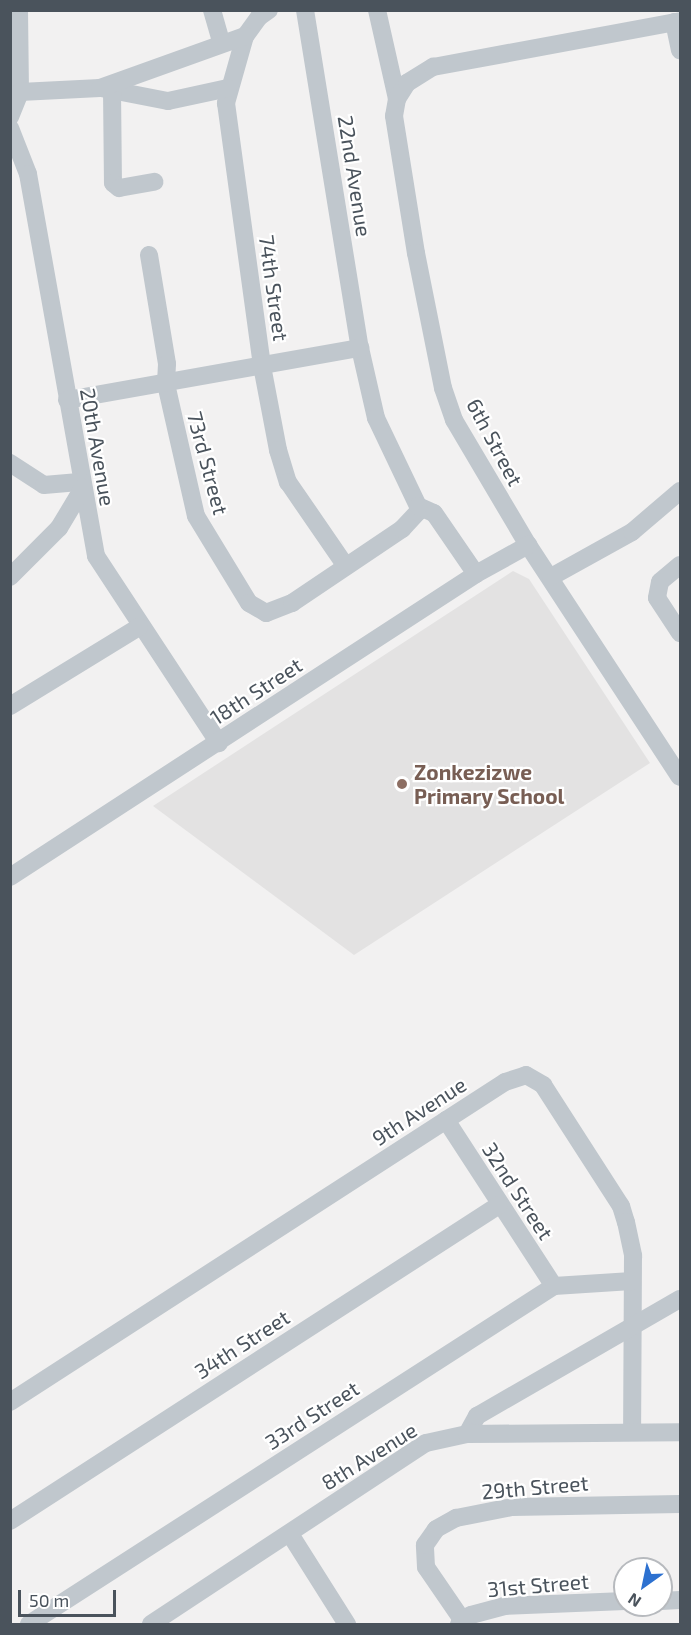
<!DOCTYPE html>
<style>
body{margin:0}
#map{position:relative;width:691px;height:1635px;overflow:hidden;background:#f2f1f1;font-family:"Exo 2",sans-serif}
div>[style]{position:absolute}
.education>*{inset:0;background:#e3e2e2}
.minor>*{height:18px;margin:-9px;padding:0 9px;transform-origin:9px;border-radius:9px;background:#c0c7cd}
.dots>*{width:16px;height:16px;translate:-50% -50%;box-sizing:border-box;border:3px solid #fff;border-radius:50%}
span{translate:-50% -50%;white-space:nowrap;text-align:center;line-height:1.15;-webkit-text-stroke:4.5px #fff;paint-order:stroke}
.street-label{font-size:21px;color:#4a535c}
.education-label{font-size:21px;color:#785e54;font-weight:700}
.left{translate:0 -50%;text-align:left}
.frame{position:absolute;inset:0;border:12px solid #4a535c;pointer-events:none}
.north{position:absolute;left:613px;top:1557px;width:60px;height:60px;box-sizing:border-box;background:#fff;border:2px solid #b7babe;border-radius:50%;rotate:213deg;font-size:16px;font-weight:700;line-height:24px;text-align:center;color:#4a535c}
.north::after{content:'';display:block;margin:auto;width:21px;height:27px;background:#2d71d0;clip-path:polygon(50% 0,100% 100%,50% 72%,0 100%)}
.scale{position:absolute;left:18px;top:1590px;width:98px;height:27px;box-sizing:border-box;border:3px solid #4a535c;border-top:0;padding-left:8px;font-size:18px;line-height:21px;white-space:nowrap;color:#4a535c;-webkit-text-stroke:4px #fff;paint-order:stroke}
</style>
<div id="map">
<div class="education">
<i style="clip-path:polygon(513px 571px,529px 579px,650px 763px,354px 955px,153px 806px)"></i>
</div>
<div class="minor">
<i style="left:19px;top:10px;width:82px;rotate:89.3deg"></i>
<i style="left:212px;top:10px;width:35px;rotate:74deg"></i>
<i style="left:269px;top:10px;width:12px;rotate:145deg"></i>
<i style="left:259px;top:17px;width:24px;rotate:126deg"></i>
<i style="left:245px;top:36px;width:70px;rotate:105.8deg"></i>
<i style="left:226px;top:103px;width:265px;rotate:82.2deg"></i>
<i style="left:262px;top:366px;width:86px;rotate:79.2deg"></i>
<i style="left:278px;top:450px;width:34px;rotate:73deg"></i>
<i style="left:288px;top:482px;width:101px;rotate:55.5deg"></i>
<i style="left:305px;top:10px;width:342px;rotate:80.8deg"></i>
<i style="left:360px;top:348px;width:72px;rotate:77.1deg"></i>
<i style="left:376px;top:418px;width:98px;rotate:64.5deg"></i>
<i style="left:377px;top:10px;width:91px;rotate:77.3deg"></i>
<i style="left:397px;top:99px;width:17px;rotate:100deg"></i>
<i style="left:394px;top:116px;width:139px;rotate:80.9deg"></i>
<i style="left:416px;top:253px;width:138px;rotate:78.7deg"></i>
<i style="left:443px;top:388px;width:34px;rotate:71deg"></i>
<i style="left:454px;top:420px;width:145px;rotate:59.4deg"></i>
<i style="left:528px;top:545px;width:277px;rotate:56.8deg"></i>
<i style="left:674px;top:22px;width:29px;rotate:78deg"></i>
<i style="left:101px;top:88px;width:68px;rotate:11deg"></i>
<i style="left:168px;top:101px;width:61px;rotate:-12.2deg"></i>
<i style="left:112px;top:90px;width:93px;rotate:89.4deg"></i>
<i style="left:113px;top:183px;width:8px;rotate:40deg"></i>
<i style="left:119px;top:188px;width:36px;rotate:-10deg"></i>
<i style="left:397px;top:99px;width:19px;rotate:-58deg"></i>
<i style="left:407px;top:83px;width:31px;rotate:-32deg"></i>
<i style="left:433px;top:67px;width:251px;rotate:-10.5deg"></i>
<i style="left:10px;top:117px;width:27px;rotate:-68deg"></i>
<i style="left:20px;top:92px;width:80px;rotate:-2.9deg"></i>
<i style="left:100px;top:88px;width:154px;rotate:-19.7deg"></i>
<i style="left:10px;top:128px;width:49px;rotate:68.6deg"></i>
<i style="left:28px;top:174px;width:388px;rotate:79.9deg"></i>
<i style="left:96px;top:556px;width:224px;rotate:56.7deg"></i>
<i style="left:149px;top:255px;width:110px;rotate:80.6deg"></i>
<i style="left:167px;top:364px;width:20px;rotate:93deg"></i>
<i style="left:166px;top:384px;width:135px;rotate:77.2deg"></i>
<i style="left:196px;top:516px;width:102px;rotate:58.7deg"></i>
<i style="left:249px;top:603px;width:20px;rotate:30deg"></i>
<i style="left:266px;top:613px;width:28px;rotate:-21deg"></i>
<i style="left:292px;top:603px;width:133px;rotate:-33.9deg"></i>
<i style="left:402px;top:529px;width:23px;rotate:-47deg"></i>
<i style="left:418px;top:512px;width:6px;rotate:-90deg"></i>
<i style="left:67px;top:400px;width:298px;rotate:-10.1deg"></i>
<i style="left:10px;top:463px;width:40px;rotate:32.9deg"></i>
<i style="left:44px;top:485px;width:38px;rotate:-5deg"></i>
<i style="left:418px;top:506px;width:17px;rotate:24deg"></i>
<i style="left:434px;top:513px;width:74px;rotate:55.5deg"></i>
<i style="left:680px;top:565px;width:26px;rotate:140deg"></i>
<i style="left:660px;top:582px;width:16px;rotate:101deg"></i>
<i style="left:657px;top:598px;width:42px;rotate:56.7deg"></i>
<i style="left:10px;top:577px;width:69px;rotate:-45deg"></i>
<i style="left:59px;top:528px;width:47px;rotate:-59deg"></i>
<i style="left:551px;top:577px;width:93px;rotate:-29.1deg"></i>
<i style="left:632px;top:532px;width:63px;rotate:-40.5deg"></i>
<i style="left:10px;top:706px;width:151px;rotate:-31.5deg"></i>
<i style="left:10px;top:877px;width:556px;rotate:-33.03deg"></i>
<i style="left:476px;top:574px;width:60px;rotate:-29.1deg"></i>
<i style="left:446px;top:1120px;width:198px;rotate:57deg"></i>
<i style="left:10px;top:1402px;width:589px;rotate:-32.88deg"></i>
<i style="left:505px;top:1082px;width:22px;rotate:-18deg"></i>
<i style="left:526px;top:1075px;width:20px;rotate:30deg"></i>
<i style="left:543px;top:1085px;width:144px;rotate:57.2deg"></i>
<i style="left:621px;top:1206px;width:17px;rotate:73deg"></i>
<i style="left:626px;top:1222px;width:35px;rotate:78deg"></i>
<i style="left:633px;top:1256px;width:175px;rotate:90.3deg"></i>
<i style="left:467px;top:1434px;width:21px;rotate:-61deg"></i>
<i style="left:477px;top:1416px;width:234px;rotate:-30deg"></i>
<i style="left:10px;top:1521px;width:582px;rotate:-32.87deg"></i>
<i style="left:290px;top:1534px;width:107px;rotate:57.7deg"></i>
<i style="left:661px;top:1601px;width:19px;rotate:-3deg"></i>
<i style="left:29px;top:1624px;width:624px;rotate:-32.77deg"></i>
<i style="left:554px;top:1286px;width:78px;rotate:-3.7deg"></i>
<i style="left:151px;top:1624px;width:329px;rotate:-33.4deg"></i>
<i style="left:426px;top:1443px;width:42px;rotate:-12.4deg"></i>
<i style="left:467px;top:1434px;width:213px;rotate:-0.5deg"></i>
<i style="left:459px;top:1624px;width:15px;rotate:-37deg"></i>
<i style="left:471px;top:1615px;width:34px;rotate:-15deg"></i>
<i style="left:504px;top:1606px;width:121px;rotate:-2.4deg"></i>
<i style="left:465px;top:1624px;width:69px;rotate:-124.4deg"></i>
<i style="left:426px;top:1567px;width:22px;rotate:-93deg"></i>
<i style="left:425px;top:1545px;width:19px;rotate:-55deg"></i>
<i style="left:436px;top:1529px;width:23px;rotate:-29deg"></i>
<i style="left:456px;top:1518px;width:57px;rotate:-11.1deg"></i>
<i style="left:512px;top:1507px;width:168px;rotate:-1deg"></i>
</div>
<div class="dots">
<i style="left:402px;top:784px;background:#8d6e63"></i>
</div>
<div class="street-label">
<span style="left:355px;top:176px;rotate:81deg">22nd Avenue</span>
<span style="left:274px;top:288px;rotate:82deg">74th Street</span>
<span style="left:495px;top:442px;rotate:62deg">6th Street</span>
<span style="left:98px;top:447px;rotate:80deg">20th Avenue</span>
<span style="left:208px;top:463px;rotate:75deg">73rd Street</span>
<span style="left:256px;top:691px;rotate:-33deg">18th Street</span>
<span style="left:419px;top:1111px;rotate:-33deg">9th Avenue</span>
<span style="left:518px;top:1191px;rotate:57deg">32nd Street</span>
<span style="left:242px;top:1344px;rotate:-33deg">34th Street</span>
<span style="left:312px;top:1415px;rotate:-33deg">33rd Street</span>
<span style="left:369px;top:1456px;rotate:-32deg">8th Avenue</span>
<span style="left:535px;top:1487px;rotate:-5deg">29th Street</span>
<span style="left:538px;top:1585px;rotate:-5deg">31st Street</span>
</div>
<div class="education-label">
<span class="left" style="left:414px;top:784px">Zonkezizwe<br>Primary School</span>
</div>
<div class="frame"></div>
<div class="north">N</div>
<div class="scale">50 m</div>
</div>
